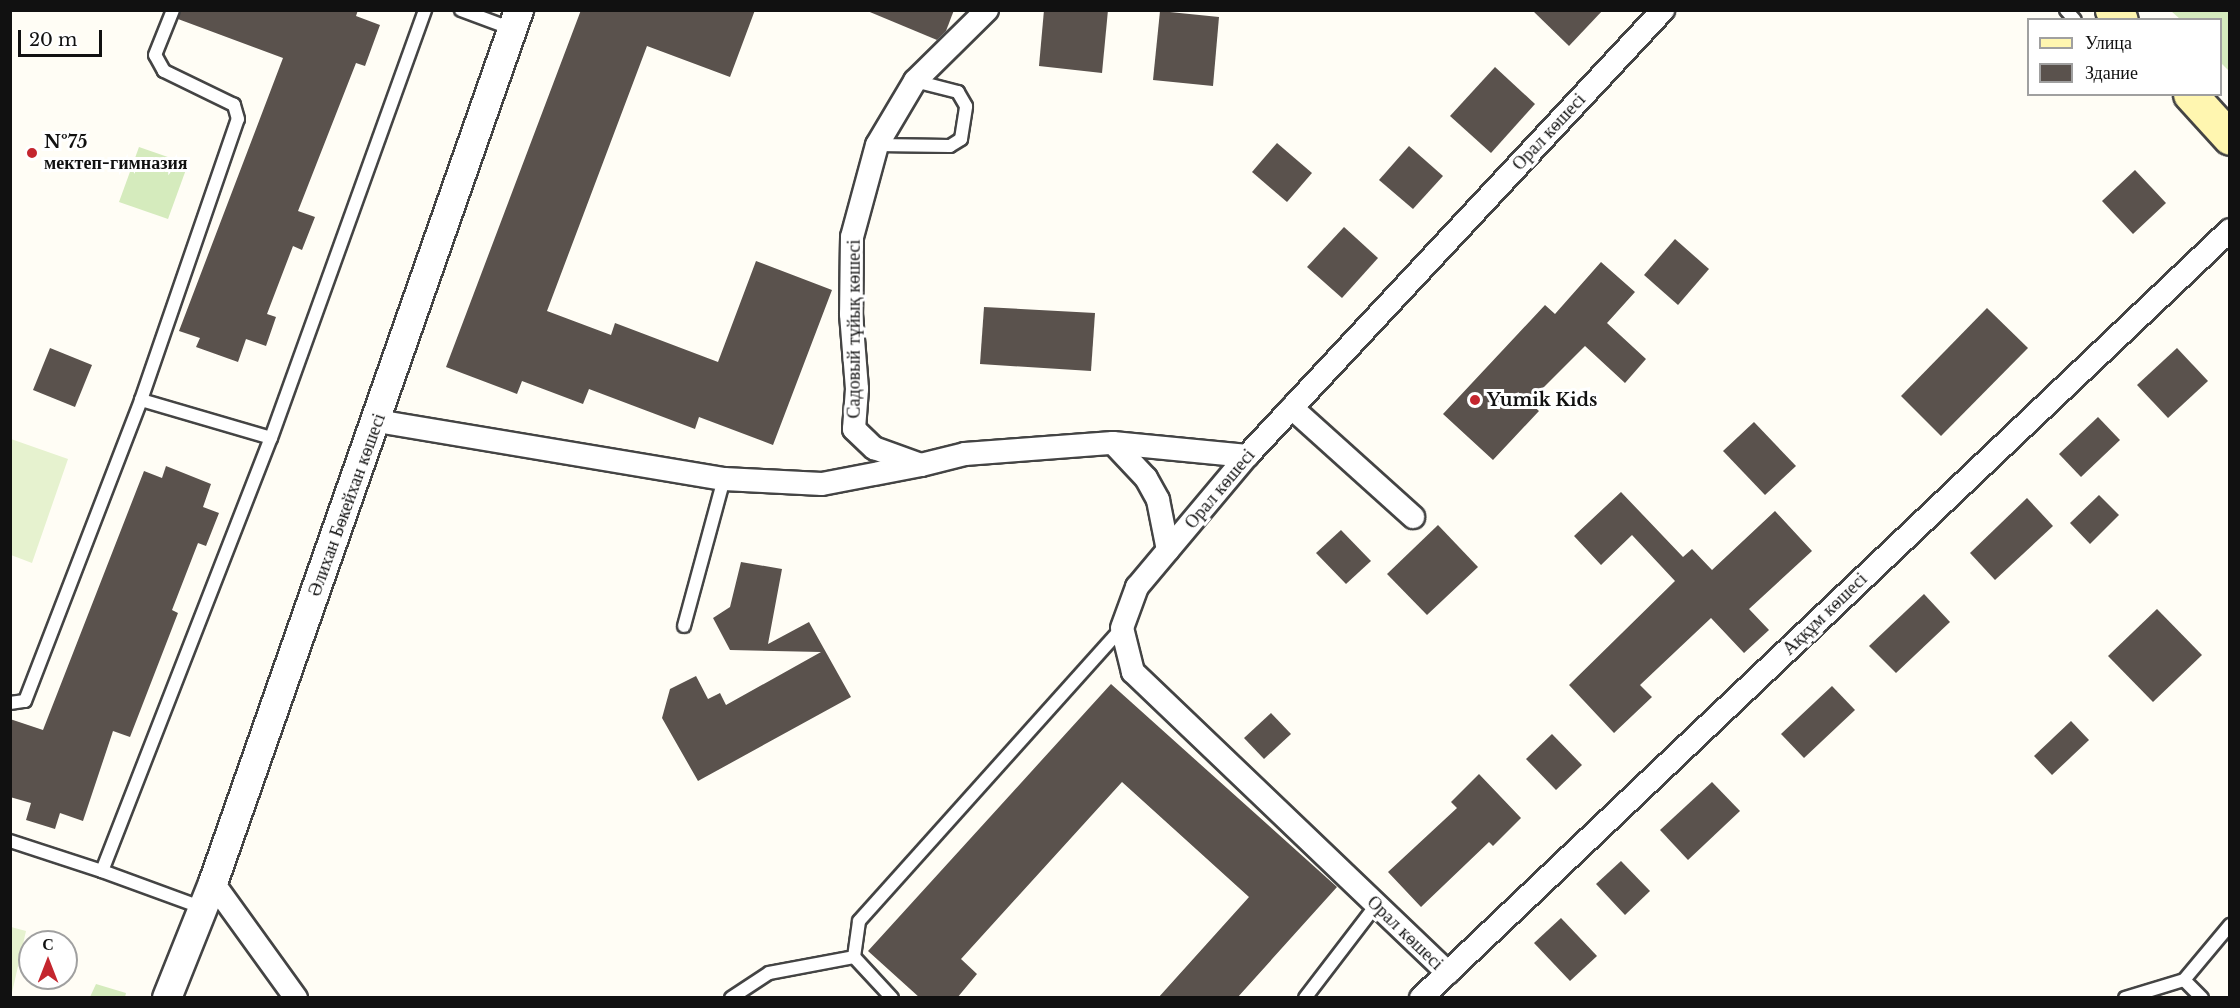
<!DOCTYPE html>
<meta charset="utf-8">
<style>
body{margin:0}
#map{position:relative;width:2240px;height:1008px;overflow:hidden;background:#fffdf5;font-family:"Libre Baskerville",serif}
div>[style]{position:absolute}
.green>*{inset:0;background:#d5ebbd}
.pitch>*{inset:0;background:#e6f2cf}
.building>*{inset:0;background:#5a524d}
.roads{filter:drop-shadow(2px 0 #444) drop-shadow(-2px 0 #444) drop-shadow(0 2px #444) drop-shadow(0 -2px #444)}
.service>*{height:12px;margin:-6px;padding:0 6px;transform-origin:6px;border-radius:6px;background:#fff}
.minor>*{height:22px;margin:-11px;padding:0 11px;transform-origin:11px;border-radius:11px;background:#fff}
.tertiary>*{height:28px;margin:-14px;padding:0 14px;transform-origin:14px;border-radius:14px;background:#fff}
.secondary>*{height:33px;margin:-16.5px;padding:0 16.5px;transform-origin:16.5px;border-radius:16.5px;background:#fff6b0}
.dots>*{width:16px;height:16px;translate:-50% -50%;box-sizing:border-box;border:3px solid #fff;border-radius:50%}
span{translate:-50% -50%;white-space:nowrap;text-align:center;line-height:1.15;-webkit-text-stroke:6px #fff;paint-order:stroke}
.street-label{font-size:18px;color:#111}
.poi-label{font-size:18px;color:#111;font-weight:700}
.left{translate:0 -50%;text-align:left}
.frame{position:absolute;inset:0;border:12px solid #111;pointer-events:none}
.legend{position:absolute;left:2027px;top:18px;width:195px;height:78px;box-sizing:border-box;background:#fff;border:2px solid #a0a0a0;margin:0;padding:8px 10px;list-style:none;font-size:18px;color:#111}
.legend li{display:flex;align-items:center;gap:12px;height:30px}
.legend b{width:30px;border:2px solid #a0a0a0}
.north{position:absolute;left:18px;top:930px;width:60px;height:60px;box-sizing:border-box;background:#fff;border:2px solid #a0a0a0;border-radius:50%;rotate:0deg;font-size:16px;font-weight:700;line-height:24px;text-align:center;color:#111}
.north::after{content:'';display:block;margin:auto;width:21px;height:27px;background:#c4262e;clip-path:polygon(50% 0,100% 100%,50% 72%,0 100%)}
.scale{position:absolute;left:18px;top:30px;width:84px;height:27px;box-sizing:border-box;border:3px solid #111;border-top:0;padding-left:8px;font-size:18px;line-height:21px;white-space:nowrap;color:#111;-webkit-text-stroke:4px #fff;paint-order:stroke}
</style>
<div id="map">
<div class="green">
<i style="clip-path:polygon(2171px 11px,2229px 11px,2229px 71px,2221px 63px,2220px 20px,2180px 19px)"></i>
<i style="clip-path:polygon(139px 147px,188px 164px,168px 219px,119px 202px)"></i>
<i style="clip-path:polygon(96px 984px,126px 993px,125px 997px,90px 997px)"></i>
</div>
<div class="pitch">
<i style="clip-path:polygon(11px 439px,68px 459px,32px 563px,11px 555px)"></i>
<i style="clip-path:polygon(11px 927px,26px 931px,11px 997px,10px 927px)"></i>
</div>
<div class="building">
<i style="clip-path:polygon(181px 10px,358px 10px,356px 16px,380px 25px,365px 66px,356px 63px,298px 211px,315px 217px,302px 250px,293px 246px,267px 314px,276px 317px,266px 346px,246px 339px,238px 362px,196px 347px,200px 338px,179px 331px,283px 58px,178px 19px)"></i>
<i style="clip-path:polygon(581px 10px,755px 10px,730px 77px,647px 46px,547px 311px,611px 335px,615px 323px,718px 362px,756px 261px,832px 290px,773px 445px,699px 417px,695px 429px,589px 389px,583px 404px,522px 381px,517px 394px,446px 367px)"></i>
<i style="clip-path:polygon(865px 10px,954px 10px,946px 31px,937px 40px)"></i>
<i style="clip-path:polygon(1044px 10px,1108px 10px,1102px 73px,1039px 66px)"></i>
<i style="clip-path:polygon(1532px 10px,1603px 10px,1569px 46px)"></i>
<i style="clip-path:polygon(1160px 11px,1219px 17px,1213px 86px,1153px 80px)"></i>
<i style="clip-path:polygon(1495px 67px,1535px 104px,1491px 153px,1450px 116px)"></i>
<i style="clip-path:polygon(1277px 143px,1312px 173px,1287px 202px,1252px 172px)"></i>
<i style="clip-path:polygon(1409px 146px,1443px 176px,1413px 209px,1379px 180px)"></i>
<i style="clip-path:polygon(2135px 170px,2166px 203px,2133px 234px,2102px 201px)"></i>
<i style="clip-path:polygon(1344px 227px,1378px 258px,1342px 298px,1307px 267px)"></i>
<i style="clip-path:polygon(1675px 239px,1709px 269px,1678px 305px,1644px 275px)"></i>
<i style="clip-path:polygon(1601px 262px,1635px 292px,1607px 323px,1646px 359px,1625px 383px,1585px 346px,1529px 402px,1539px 411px,1493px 460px,1443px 414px,1545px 305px,1555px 314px)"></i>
<i style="clip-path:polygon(984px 307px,1095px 313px,1091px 371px,980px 364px)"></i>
<i style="clip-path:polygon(1987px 308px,2028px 348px,1941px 436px,1901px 396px)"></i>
<i style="clip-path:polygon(50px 348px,92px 365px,75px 407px,33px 390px)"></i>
<i style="clip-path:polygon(2177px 348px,2208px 381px,2168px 418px,2137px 385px)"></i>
<i style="clip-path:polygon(2098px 417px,2120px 440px,2081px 477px,2059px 454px)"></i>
<i style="clip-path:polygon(1754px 422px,1796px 466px,1765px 495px,1723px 451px)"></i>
<i style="clip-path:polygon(166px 466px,211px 484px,203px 507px,219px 513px,206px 546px,198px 543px,172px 610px,178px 613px,130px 737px,113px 731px,83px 821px,60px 813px,55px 829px,26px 820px,31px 803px,10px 797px,10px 719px,43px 730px,144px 471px,162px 478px)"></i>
<i style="clip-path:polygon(1621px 492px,1683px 557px,1692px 549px,1712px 570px,1775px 511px,1812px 551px,1749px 609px,1769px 630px,1744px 653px,1711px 618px,1640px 685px,1652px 697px,1614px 733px,1569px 685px,1675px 581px,1632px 535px,1601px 565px,1574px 536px)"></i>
<i style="clip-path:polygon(2099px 495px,2119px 515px,2090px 544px,2070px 523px)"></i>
<i style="clip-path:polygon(2027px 498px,2053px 526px,1995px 580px,1970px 553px)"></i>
<i style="clip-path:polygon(1438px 525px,1478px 567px,1427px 615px,1387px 574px)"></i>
<i style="clip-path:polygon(1341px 530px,1371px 561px,1346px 584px,1316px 553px)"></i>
<i style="clip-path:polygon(741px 562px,782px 569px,768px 644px,809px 622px,851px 697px,698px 781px,662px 718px,670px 689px,696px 676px,708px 699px,720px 693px,726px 705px,821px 652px,730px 650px,713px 618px,730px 607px)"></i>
<i style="clip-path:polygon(1924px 594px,1950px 622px,1896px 673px,1869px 646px)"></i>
<i style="clip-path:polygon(2157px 609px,2202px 655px,2153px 702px,2108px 656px)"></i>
<i style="clip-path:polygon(1111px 684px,1337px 887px,1237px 998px,1158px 998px,1249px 897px,1122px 782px,961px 959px,977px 974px,957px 998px,920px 998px,868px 951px)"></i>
<i style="clip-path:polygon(1832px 686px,1855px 710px,1804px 758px,1781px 734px)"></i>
<i style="clip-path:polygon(1271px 713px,1291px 734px,1264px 759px,1244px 738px)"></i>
<i style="clip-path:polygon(2071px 721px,2089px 740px,2052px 775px,2034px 756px)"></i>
<i style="clip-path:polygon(1552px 734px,1582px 765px,1556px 790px,1526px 759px)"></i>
<i style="clip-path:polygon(1479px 774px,1521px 818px,1493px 846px,1489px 842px,1421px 907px,1388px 872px,1457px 808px,1451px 802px)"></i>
<i style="clip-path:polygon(1712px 782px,1740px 811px,1688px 860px,1660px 830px)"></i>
<i style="clip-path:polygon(1621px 861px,1650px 891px,1625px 915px,1596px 884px)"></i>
<i style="clip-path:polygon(1561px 918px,1597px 956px,1570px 981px,1534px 943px)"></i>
</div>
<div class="roads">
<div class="service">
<i style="left:461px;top:10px;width:54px;rotate:20.4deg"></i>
<i style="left:2066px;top:10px;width:13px;rotate:48deg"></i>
<i style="left:877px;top:145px;width:73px;rotate:0.8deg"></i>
<i style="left:950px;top:146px;width:13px;rotate:-32deg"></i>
<i style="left:961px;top:139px;width:33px;rotate:-81deg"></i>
<i style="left:966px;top:106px;width:16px;rotate:-120deg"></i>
<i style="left:958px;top:92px;width:44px;rotate:-165.7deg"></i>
<i style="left:141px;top:400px;width:135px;rotate:16.3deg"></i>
<i style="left:684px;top:626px;width:152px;rotate:-74.8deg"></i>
<i style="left:10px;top:703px;width:15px;rotate:-8deg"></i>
<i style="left:25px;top:701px;width:323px;rotate:-68.9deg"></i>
<i style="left:141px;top:400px;width:297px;rotate:-71deg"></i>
<i style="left:238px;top:119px;width:15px;rotate:-106deg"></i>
<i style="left:234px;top:105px;width:78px;rotate:-154.1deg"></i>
<i style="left:164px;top:71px;width:18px;rotate:-119deg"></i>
<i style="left:155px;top:55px;width:48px;rotate:-68.2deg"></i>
<i style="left:10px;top:841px;width:97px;rotate:18.1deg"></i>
<i style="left:102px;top:871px;width:465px;rotate:-68.7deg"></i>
<i style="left:271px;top:438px;width:455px;rotate:-70.2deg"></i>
<i style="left:102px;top:871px;width:108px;rotate:20.1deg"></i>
<i style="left:731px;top:998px;width:45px;rotate:-33.3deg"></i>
<i style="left:769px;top:973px;width:86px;rotate:-10.7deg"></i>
<i style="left:892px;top:998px;width:56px;rotate:-132.8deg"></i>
<i style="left:854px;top:957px;width:36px;rotate:-82deg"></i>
<i style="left:859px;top:921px;width:394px;rotate:-48.1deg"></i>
<i style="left:1305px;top:998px;width:117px;rotate:-52.6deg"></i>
<i style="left:2125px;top:998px;width:62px;rotate:-17deg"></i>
<i style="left:2202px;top:998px;width:25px;rotate:-135deg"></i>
<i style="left:2184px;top:980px;width:72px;rotate:-50.1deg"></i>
</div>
<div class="minor">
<i style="left:987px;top:10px;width:101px;rotate:135.4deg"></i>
<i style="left:915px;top:81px;width:74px;rotate:120.7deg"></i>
<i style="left:877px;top:145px;width:95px;rotate:105.2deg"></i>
<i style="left:852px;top:237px;width:77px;rotate:90.7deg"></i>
<i style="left:851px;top:314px;width:75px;rotate:85.4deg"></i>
<i style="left:857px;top:389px;width:40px;rotate:94.3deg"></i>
<i style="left:854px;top:429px;width:28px;rotate:44deg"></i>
<i style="left:874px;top:448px;width:50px;rotate:19.9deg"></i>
<i style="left:921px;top:465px;width:45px;rotate:-14deg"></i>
<i style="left:965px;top:454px;width:148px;rotate:-4.3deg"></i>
<i style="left:1113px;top:443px;width:135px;rotate:5.5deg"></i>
<i style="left:1292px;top:408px;width:163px;rotate:42deg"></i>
<i style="left:377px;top:421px;width:352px;rotate:9.5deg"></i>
<i style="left:724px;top:479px;width:98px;rotate:2.9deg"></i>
<i style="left:822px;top:484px;width:101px;rotate:-10.9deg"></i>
<i style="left:1113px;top:443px;width:48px;rotate:46.7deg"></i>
<i style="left:1146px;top:478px;width:25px;rotate:61deg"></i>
<i style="left:1158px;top:500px;width:51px;rotate:78.7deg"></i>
<i style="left:213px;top:883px;width:142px;rotate:54.2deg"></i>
<i style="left:1448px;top:973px;width:436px;rotate:-136.3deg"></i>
<i style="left:1133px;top:672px;width:45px;rotate:-104deg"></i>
<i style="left:1122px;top:628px;width:44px;rotate:-69.9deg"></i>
<i style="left:1137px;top:587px;width:171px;rotate:-50deg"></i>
<i style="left:1247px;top:456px;width:610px;rotate:-46.99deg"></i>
<i style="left:1421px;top:998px;width:1115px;rotate:-43.51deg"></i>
</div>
<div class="tertiary">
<i style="left:167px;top:998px;width:124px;rotate:-68.2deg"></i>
<i style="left:213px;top:883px;width:925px;rotate:-70.68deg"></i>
</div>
<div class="secondary">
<i style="left:2112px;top:10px;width:13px;rotate:48deg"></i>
<i style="left:2190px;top:94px;width:59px;rotate:47.7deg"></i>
</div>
</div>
<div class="dots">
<i style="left:32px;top:153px;background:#c4262e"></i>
<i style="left:1475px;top:400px;background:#c4262e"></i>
</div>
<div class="street-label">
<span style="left:1549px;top:132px;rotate:-47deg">Орал көшесі</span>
<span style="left:854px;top:329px;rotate:-90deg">Садовый тұйық көшесі</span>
<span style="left:1220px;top:489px;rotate:-50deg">Орал көшесі</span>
<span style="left:347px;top:505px;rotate:-70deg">Әлихан Бөкейхан көшесі</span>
<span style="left:1825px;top:614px;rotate:-44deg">Аққұм көшесі</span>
<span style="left:1405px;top:933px;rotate:44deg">Орал көшесі</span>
</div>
<div class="poi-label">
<span class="left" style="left:44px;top:153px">№75<br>мектеп-гимназия</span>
<span class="left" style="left:1487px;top:400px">Yumik Kids</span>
</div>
<div class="frame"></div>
<ul class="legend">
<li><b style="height:8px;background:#fff6b0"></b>Улица</li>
<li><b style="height:16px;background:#5a524d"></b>Здание</li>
</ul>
<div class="north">С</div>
<div class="scale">20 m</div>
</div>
